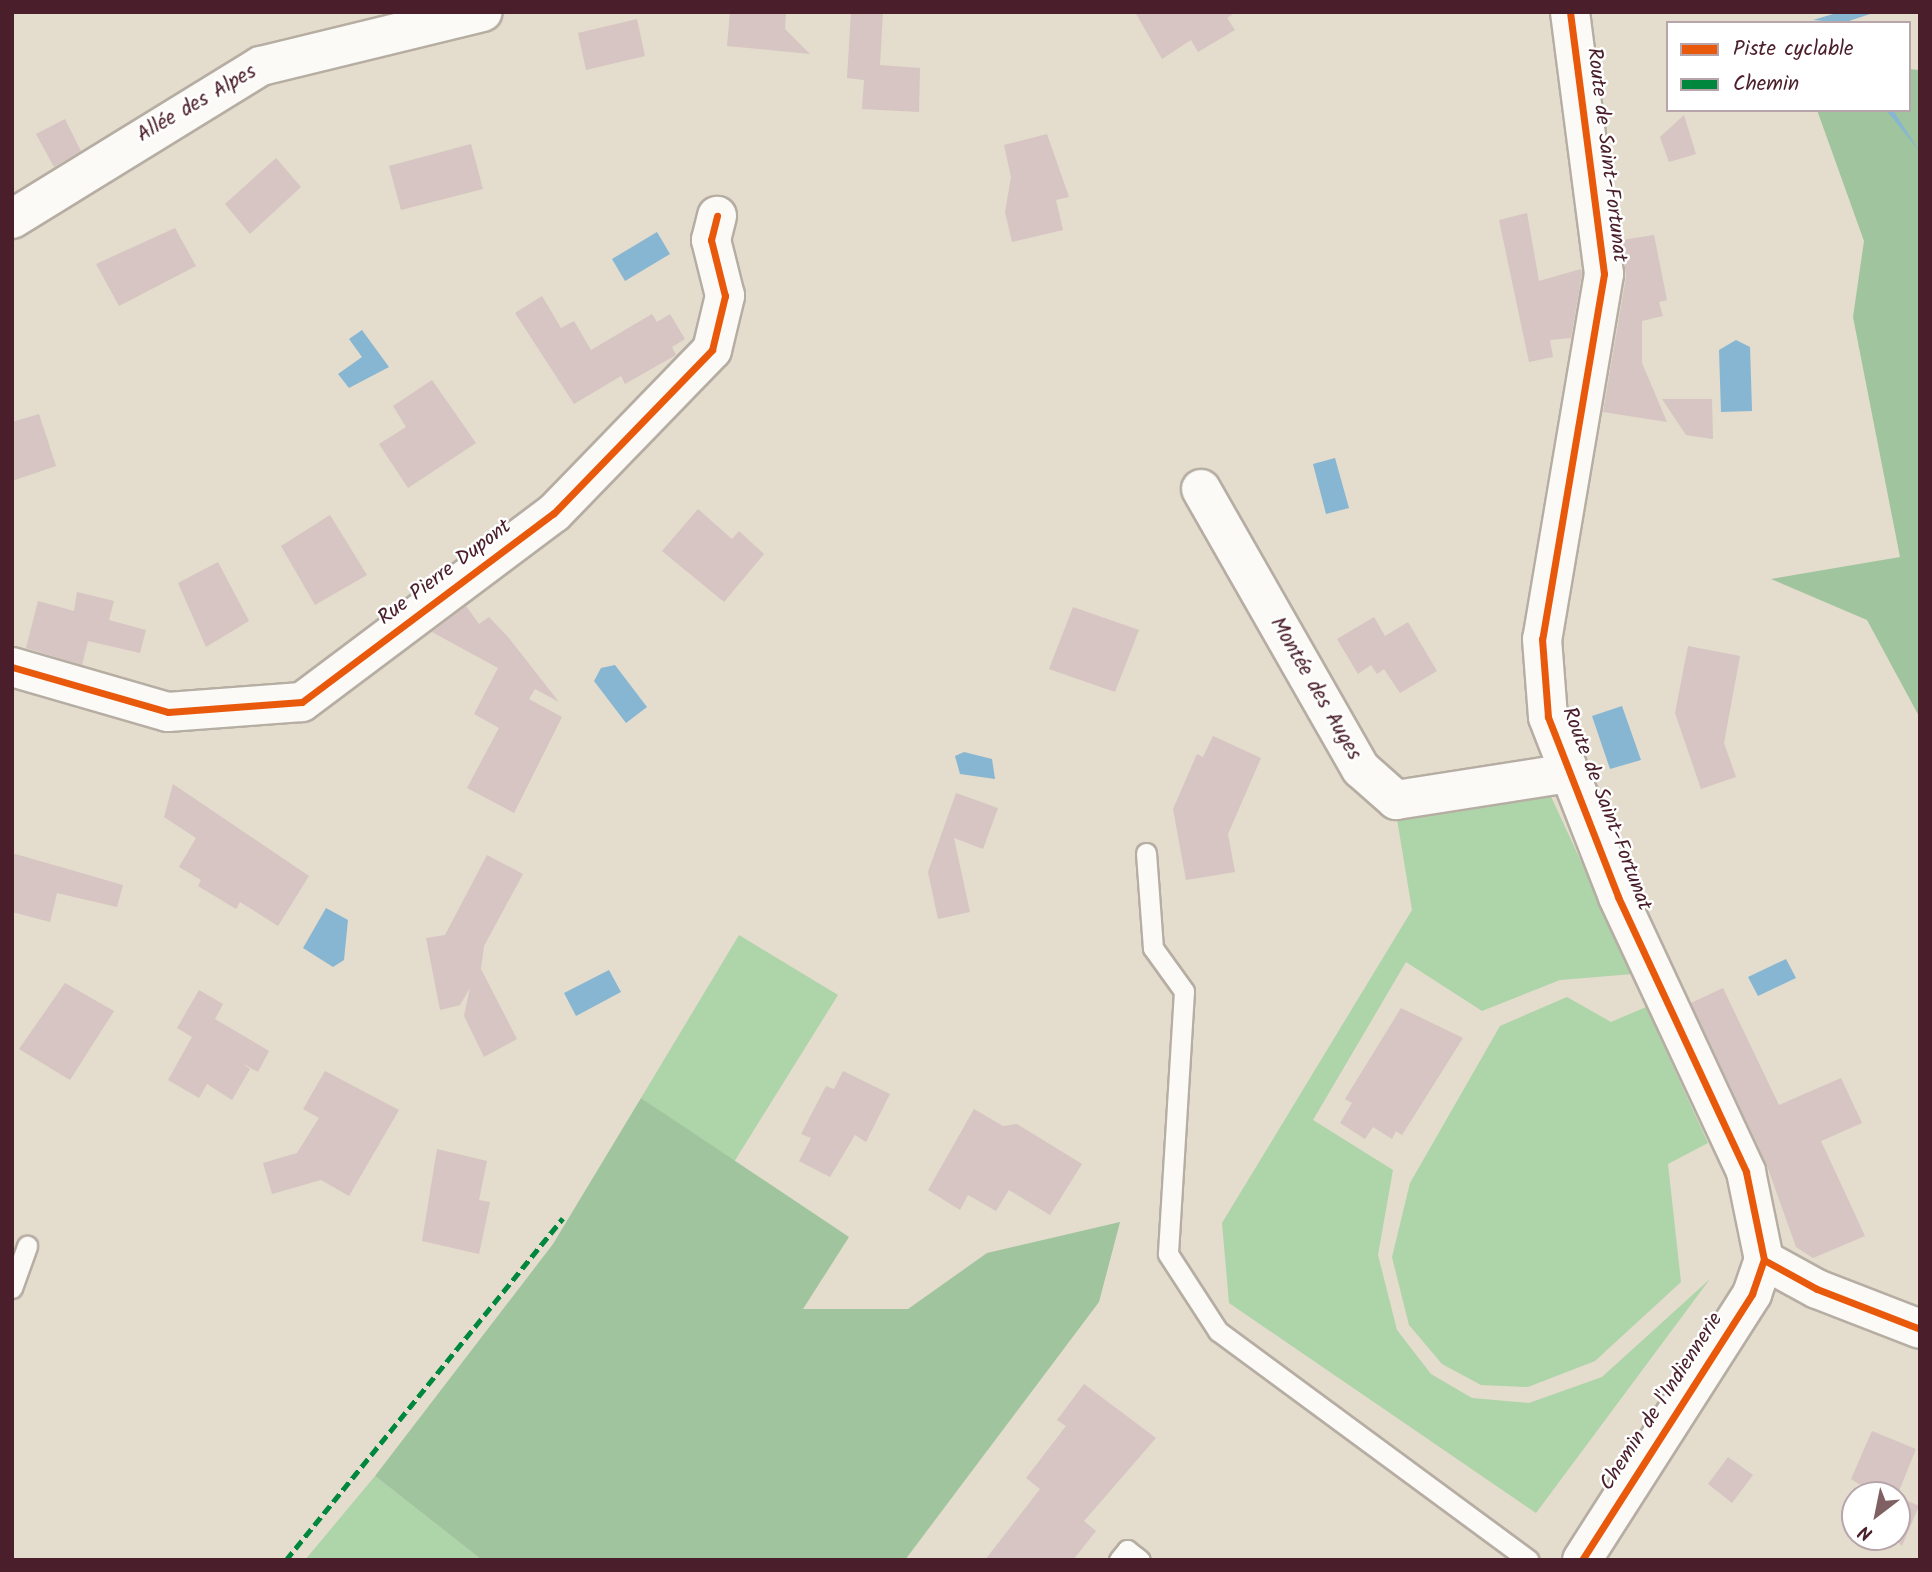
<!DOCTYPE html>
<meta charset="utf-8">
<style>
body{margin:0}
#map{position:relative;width:1932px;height:1572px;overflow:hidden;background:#e4dccc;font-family:Kalam,sans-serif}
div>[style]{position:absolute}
.green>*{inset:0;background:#aed4a9}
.forest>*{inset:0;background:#a0c49e}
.water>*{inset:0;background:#87b6d2}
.building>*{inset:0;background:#d6c5c3}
.roads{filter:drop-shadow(2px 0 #b6ada3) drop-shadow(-2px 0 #b6ada3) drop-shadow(0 2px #b6ada3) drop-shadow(0 -2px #b6ada3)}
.service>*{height:19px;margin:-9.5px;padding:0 9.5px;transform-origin:9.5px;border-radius:9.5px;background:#fbfaf7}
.minor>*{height:38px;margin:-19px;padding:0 19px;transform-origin:19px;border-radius:19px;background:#fbfaf7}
.tertiary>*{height:38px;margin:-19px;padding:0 19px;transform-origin:19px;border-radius:19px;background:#fbfaf7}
.quiet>*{height:5px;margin-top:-2.5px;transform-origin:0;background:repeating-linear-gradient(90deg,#00873e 0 10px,transparent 0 15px)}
.cycleway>*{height:7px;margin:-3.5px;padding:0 3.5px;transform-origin:3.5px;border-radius:3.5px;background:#e8590c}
span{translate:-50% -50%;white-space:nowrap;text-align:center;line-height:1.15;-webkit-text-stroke:5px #fff;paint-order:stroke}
.street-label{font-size:21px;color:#4a1f2b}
.frame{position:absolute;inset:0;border:14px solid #4a1f2b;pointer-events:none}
.legend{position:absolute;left:1666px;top:21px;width:245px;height:91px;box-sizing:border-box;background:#fff;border:2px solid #b7a5aa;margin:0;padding:9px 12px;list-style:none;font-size:21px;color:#4a1f2b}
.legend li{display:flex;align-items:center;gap:14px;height:35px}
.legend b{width:35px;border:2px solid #b7a5aa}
.north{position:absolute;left:1841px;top:1481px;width:70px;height:70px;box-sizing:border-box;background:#fff;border:2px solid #b7a5aa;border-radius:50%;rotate:212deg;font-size:19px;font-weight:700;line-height:28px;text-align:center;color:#4a1f2b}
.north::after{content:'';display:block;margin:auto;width:24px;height:32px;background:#806163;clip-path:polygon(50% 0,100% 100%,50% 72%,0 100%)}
</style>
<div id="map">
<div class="green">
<i style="clip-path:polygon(1548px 790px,1633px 974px,1560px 980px,1482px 1011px,1406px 962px,1313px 1120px,1393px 1170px,1378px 1255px,1397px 1330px,1431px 1374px,1472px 1398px,1529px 1403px,1602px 1377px,1710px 1279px,1536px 1513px,1229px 1303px,1222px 1223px,1412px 910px,1396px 813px)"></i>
<i style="clip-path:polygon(739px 935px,838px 995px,734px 1162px,641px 1098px)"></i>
<i style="clip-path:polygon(1567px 997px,1611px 1022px,1646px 1007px,1708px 1143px,1668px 1164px,1681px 1282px,1595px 1361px,1528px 1387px,1481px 1385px,1442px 1364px,1409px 1325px,1392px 1257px,1410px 1183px,1500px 1026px)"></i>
<i style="clip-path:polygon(375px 1476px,482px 1560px,305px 1560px)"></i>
</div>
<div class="forest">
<i style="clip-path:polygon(1909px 69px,1920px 70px,1920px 718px,1867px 620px,1771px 579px,1900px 557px,1853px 317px,1864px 241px,1817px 110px,1909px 110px)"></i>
<i style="clip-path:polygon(641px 1098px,849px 1237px,803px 1309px,908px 1309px,987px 1253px,1120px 1222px,1099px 1302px,905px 1560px,482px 1560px,375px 1476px,553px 1244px)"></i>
</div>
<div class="water">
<i style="clip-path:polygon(1840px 12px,1876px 12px,1843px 23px,1813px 20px)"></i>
<i style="clip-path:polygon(1886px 110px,1893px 110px,1920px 152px)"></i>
<i style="clip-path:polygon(657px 232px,670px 254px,625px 281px,612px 259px)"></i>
<i style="clip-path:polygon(362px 330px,389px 367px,349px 388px,338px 374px,362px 357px,349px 339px)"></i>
<i style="clip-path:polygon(1736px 340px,1750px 347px,1752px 411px,1721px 412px,1719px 350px)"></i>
<i style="clip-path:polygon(1335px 458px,1349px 508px,1326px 514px,1313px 464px)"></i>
<i style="clip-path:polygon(615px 665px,647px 707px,626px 723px,594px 681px,601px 668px)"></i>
<i style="clip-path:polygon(1622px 706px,1641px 760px,1610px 769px,1592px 716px)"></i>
<i style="clip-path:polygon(964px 752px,992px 759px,995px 779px,960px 774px,955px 756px)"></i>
<i style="clip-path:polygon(326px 908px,348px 920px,344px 960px,333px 967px,303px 948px)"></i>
<i style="clip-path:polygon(1786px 959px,1796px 978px,1758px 996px,1748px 977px)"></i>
<i style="clip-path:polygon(609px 970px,621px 992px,576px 1016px,564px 993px)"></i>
</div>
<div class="building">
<i style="clip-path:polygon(730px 12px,786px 12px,785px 29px,810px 54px,727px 46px)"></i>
<i style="clip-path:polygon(851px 12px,883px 12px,880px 65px,920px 68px,919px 112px,862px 109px,864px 80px,847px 78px)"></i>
<i style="clip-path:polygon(1135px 12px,1236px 12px,1227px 18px,1235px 30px,1198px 52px,1191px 40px,1162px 59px)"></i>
<i style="clip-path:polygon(637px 19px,645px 56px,586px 70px,578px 33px)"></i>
<i style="clip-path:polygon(1684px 115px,1696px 154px,1669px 162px,1660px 137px)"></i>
<i style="clip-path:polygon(65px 119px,81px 151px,54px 167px,36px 134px)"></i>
<i style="clip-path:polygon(1047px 134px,1069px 197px,1056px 200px,1063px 230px,1012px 242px,1005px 212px,1011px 177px,1004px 145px)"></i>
<i style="clip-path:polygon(471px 144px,483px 189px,401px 210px,389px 166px)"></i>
<i style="clip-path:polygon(276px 158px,301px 187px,250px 234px,225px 204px)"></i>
<i style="clip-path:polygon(1527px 213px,1539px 281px,1581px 269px,1582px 274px,1571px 338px,1550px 340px,1553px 357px,1529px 362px,1499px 220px)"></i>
<i style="clip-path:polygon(175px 228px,196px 266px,119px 306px,96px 264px)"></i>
<i style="clip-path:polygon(1654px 235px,1667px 300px,1659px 302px,1663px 316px,1642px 321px,1642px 363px,1667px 422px,1603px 412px,1626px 277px,1622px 240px)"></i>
<i style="clip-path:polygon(542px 296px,561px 328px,574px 321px,591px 350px,652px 314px,657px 322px,670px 314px,685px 339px,672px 347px,676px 355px,625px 384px,621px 376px,574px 404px,515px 313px)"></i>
<i style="clip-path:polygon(432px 380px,476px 443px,408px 488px,379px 444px,406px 427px,393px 406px)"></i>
<i style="clip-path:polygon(1662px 399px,1712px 399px,1713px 439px,1686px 435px)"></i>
<i style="clip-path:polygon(39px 414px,56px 466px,12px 481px,12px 422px)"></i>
<i style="clip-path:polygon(698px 509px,732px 539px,739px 531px,764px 554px,724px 602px,662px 551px)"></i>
<i style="clip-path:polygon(330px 515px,367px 575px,315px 605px,281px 546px)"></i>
<i style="clip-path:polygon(218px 562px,249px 621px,206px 647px,178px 583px)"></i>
<i style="clip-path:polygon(77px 592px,114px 601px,109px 620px,146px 630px,140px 653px,88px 641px,82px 665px,26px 648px,38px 601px,74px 611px)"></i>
<i style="clip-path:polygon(466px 606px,479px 624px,489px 617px,508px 637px,559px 702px,535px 689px,529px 699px,562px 717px,514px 813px,467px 788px,499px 728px,474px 714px,498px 668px,432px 632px)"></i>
<i style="clip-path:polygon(1073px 607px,1139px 630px,1115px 692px,1049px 669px)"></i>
<i style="clip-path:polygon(1374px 617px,1385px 636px,1408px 622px,1437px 671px,1400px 693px,1384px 669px,1377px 674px,1371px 665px,1358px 674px,1337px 639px)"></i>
<i style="clip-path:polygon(1688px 646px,1740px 656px,1724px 743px,1736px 777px,1701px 789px,1675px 713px)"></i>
<i style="clip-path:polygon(1213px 736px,1261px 758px,1228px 834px,1235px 872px,1186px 880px,1173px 809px,1197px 754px,1203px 757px)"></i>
<i style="clip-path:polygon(173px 784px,309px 876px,278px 926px,240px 902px,236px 909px,198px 886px,201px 880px,179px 867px,196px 838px,164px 817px)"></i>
<i style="clip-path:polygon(956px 793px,998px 808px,983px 849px,954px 838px,970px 912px,938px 919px,928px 872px)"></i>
<i style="clip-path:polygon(12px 853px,123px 885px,117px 907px,57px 893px,50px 922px,12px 912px)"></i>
<i style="clip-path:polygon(487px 855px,523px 874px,484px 946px,481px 969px,517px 1039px,484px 1057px,464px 1016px,470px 988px,460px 1005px,440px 1010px,426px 938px,445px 935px)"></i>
<i style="clip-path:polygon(65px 983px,114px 1011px,70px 1080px,19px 1049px)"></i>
<i style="clip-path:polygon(1723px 988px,1779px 1105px,1841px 1078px,1862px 1123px,1821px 1141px,1865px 1236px,1813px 1258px,1796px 1247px,1766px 1163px,1691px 1003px)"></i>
<i style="clip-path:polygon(199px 990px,223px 1004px,215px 1019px,269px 1051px,258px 1072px,242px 1063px,250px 1069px,232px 1100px,207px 1084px,199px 1098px,168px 1080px,192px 1037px,177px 1028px)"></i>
<i style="clip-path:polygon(1401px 1008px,1463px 1038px,1402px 1135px,1396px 1131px,1392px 1139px,1373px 1127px,1365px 1139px,1340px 1123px,1352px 1103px,1345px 1099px)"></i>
<i style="clip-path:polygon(325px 1071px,399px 1110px,349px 1196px,321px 1180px,272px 1194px,263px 1163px,297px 1153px,319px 1118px,303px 1109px)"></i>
<i style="clip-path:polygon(843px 1071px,890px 1094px,866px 1142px,855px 1135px,830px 1177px,799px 1161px,811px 1138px,801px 1134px,826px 1086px,834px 1089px)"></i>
<i style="clip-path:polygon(974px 1109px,1003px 1126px,1017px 1124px,1082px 1164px,1050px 1215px,1009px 1190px,996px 1211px,968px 1195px,960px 1210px,928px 1190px)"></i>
<i style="clip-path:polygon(437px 1149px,487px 1161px,479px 1200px,490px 1202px,479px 1254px,422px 1241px)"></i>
<i style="clip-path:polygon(1084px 1384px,1156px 1438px,1084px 1521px,1096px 1531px,1073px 1560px,985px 1560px,1040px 1489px,1026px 1478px,1066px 1426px,1057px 1420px)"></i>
<i style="clip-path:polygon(1872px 1431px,1916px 1449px,1897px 1496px,1919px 1506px,1902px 1546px,1893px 1537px,1897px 1495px,1876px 1495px,1851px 1479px)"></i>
<i style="clip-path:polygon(1728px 1457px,1753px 1475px,1732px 1503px,1708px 1484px)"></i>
</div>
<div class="roads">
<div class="service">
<i style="left:1146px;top:853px;width:95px;rotate:85.8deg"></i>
<i style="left:1153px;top:948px;width:53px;rotate:54.2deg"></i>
<i style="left:1184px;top:991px;width:263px;rotate:93.5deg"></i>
<i style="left:1168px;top:1254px;width:92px;rotate:57deg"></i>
<i style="left:1218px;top:1331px;width:386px;rotate:36.4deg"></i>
<i style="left:12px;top:1288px;width:45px;rotate:-70.3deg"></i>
<i style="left:1119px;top:1560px;width:13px;rotate:-51deg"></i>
<i style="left:1127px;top:1550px;width:16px;rotate:38deg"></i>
</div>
<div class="minor">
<i style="left:12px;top:219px;width:292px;rotate:-31.6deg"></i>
<i style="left:261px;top:66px;width:228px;rotate:-13.7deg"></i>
<i style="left:1201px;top:489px;width:322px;rotate:60.3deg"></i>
<i style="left:1361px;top:769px;width:47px;rotate:41.5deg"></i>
<i style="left:1396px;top:800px;width:175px;rotate:-8.9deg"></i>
<i style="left:12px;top:667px;width:162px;rotate:16.1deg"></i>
<i style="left:168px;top:712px;width:134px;rotate:-4.3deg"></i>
<i style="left:302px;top:702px;width:315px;rotate:-36.9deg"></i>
<i style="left:554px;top:513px;width:227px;rotate:-45.9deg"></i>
<i style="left:712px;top:350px;width:56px;rotate:-76.5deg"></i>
<i style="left:725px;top:296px;width:58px;rotate:-104deg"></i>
<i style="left:711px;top:240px;width:25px;rotate:-76deg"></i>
<i style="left:1582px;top:1560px;width:316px;rotate:-57.4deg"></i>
<i style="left:1752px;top:1294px;width:36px;rotate:-71deg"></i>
</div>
<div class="tertiary">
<i style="left:1570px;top:12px;width:264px;rotate:82.6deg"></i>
<i style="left:1604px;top:274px;width:370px;rotate:99.6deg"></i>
<i style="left:1542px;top:639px;width:78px;rotate:85.6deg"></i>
<i style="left:1548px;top:717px;width:193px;rotate:68.7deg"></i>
<i style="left:1618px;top:897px;width:303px;rotate:65deg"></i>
<i style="left:1746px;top:1172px;width:90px;rotate:78.4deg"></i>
<i style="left:1764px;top:1260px;width:60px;rotate:28.7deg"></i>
<i style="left:1817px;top:1289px;width:110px;rotate:21.2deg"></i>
</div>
</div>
<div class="quiet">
<i style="left:286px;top:1560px;width:440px;rotate:-51deg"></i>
</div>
<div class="cycleway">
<i style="left:1570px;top:12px;width:264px;rotate:82.6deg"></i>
<i style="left:1604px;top:274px;width:370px;rotate:99.6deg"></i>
<i style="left:1542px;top:639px;width:78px;rotate:85.6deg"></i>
<i style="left:1548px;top:717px;width:193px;rotate:68.7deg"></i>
<i style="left:1618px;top:897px;width:303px;rotate:65deg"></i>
<i style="left:1746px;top:1172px;width:90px;rotate:78.4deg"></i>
<i style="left:1764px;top:1260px;width:60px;rotate:28.7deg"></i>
<i style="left:1817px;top:1289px;width:110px;rotate:21.2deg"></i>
<i style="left:12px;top:667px;width:162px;rotate:16.1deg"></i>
<i style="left:168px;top:712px;width:134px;rotate:-4.3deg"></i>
<i style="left:302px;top:702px;width:315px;rotate:-36.9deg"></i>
<i style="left:554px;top:513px;width:227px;rotate:-45.9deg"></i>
<i style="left:712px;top:350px;width:56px;rotate:-76.5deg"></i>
<i style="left:725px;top:296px;width:58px;rotate:-104deg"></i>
<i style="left:711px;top:240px;width:25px;rotate:-76deg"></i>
<i style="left:1582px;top:1560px;width:316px;rotate:-57.4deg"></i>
<i style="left:1752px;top:1294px;width:36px;rotate:-71deg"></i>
</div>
<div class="street-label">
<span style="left:197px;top:104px;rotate:-30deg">Allée des Alpes</span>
<span style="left:1606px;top:155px;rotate:83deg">Route de Saint-Fortunat</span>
<span style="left:445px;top:573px;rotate:-37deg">Rue Pierre Dupont</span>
<span style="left:1315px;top:689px;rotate:60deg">Montée des Auges</span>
<span style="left:1606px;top:809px;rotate:69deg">Route de Saint-Fortunat</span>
<span style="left:1662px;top:1402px;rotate:-57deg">Chemin de l'Indiennerie</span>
</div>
<div class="frame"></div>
<ul class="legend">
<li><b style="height:9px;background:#e8590c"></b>Piste cyclable</li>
<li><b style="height:9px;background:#00873e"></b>Chemin</li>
</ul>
<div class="north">N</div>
</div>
